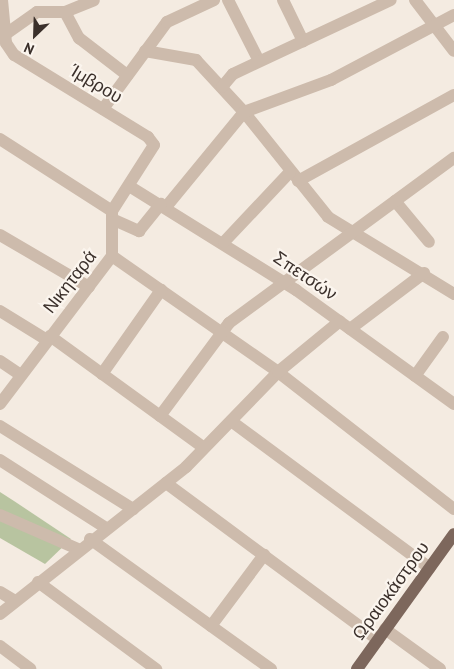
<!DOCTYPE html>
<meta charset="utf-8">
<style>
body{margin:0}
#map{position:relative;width:454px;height:669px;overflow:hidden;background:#f4ebe1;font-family:"PT Sans",sans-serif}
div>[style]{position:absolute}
.green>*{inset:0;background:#b8c4a0}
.minor>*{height:12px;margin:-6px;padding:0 6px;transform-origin:6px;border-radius:6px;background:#cdbbac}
.major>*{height:12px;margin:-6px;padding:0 6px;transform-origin:6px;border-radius:6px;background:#7d675c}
span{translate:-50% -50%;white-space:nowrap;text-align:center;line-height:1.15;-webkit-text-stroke:4.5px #fbf5ee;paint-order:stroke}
.street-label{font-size:18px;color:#3b302b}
.north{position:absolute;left:10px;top:10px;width:50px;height:50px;-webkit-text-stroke:4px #fbf5ee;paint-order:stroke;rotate:204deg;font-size:14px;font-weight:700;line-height:20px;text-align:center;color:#3b302b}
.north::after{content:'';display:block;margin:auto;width:18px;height:22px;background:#3b302b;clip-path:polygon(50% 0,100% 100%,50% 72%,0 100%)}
</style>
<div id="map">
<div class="green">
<i style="clip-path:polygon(0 492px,14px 501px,71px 539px,45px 564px,0 538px)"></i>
</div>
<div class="minor">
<i style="left:228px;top:0;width:68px;rotate:63.1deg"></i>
<i style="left:283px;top:0;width:46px;rotate:64deg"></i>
<i style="left:415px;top:0;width:64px;rotate:52.6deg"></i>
<i style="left:65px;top:12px;width:30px;rotate:62deg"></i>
<i style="left:79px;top:38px;width:61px;rotate:37.6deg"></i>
<i style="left:0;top:38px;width:45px;rotate:-35.1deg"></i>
<i style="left:37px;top:12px;width:28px"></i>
<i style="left:65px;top:12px;width:31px;rotate:-22deg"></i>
<i style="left:145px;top:51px;width:52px;rotate:10deg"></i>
<i style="left:196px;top:60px;width:71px;rotate:47.3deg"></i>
<i style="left:244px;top:112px;width:134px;rotate:51.3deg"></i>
<i style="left:328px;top:217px;width:148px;rotate:31.4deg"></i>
<i style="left:222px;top:87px;width:17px;rotate:-50deg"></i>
<i style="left:233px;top:74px;width:174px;rotate:-25.1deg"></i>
<i style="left:103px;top:109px;width:108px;rotate:-53.7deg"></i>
<i style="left:167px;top:22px;width:52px;rotate:-25.1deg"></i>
<i style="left:244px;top:112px;width:93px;rotate:-20.2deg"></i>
<i style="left:331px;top:80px;width:139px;rotate:-27.9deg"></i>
<i style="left:0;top:139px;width:133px;rotate:32.7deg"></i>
<i style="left:298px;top:181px;width:178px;rotate:-28.9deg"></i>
<i style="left:129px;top:186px;width:197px;rotate:31.9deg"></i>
<i style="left:296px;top:290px;width:195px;rotate:35.8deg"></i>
<i style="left:395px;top:201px;width:53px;rotate:50.3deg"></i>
<i style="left:166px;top:207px;width:123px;rotate:-50.6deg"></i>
<i style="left:112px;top:219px;width:30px;rotate:24deg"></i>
<i style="left:139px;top:231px;width:35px;rotate:-51deg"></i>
<i style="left:0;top:235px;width:103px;rotate:30.3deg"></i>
<i style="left:224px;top:242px;width:96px;rotate:-46.7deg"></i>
<i style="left:112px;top:256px;width:203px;rotate:34.9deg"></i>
<i style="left:278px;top:372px;width:223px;rotate:37.9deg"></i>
<i style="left:0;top:311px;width:55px;rotate:31.7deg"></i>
<i style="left:350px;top:329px;width:93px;rotate:-37.1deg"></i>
<i style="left:50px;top:336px;width:190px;rotate:36deg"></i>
<i style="left:0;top:361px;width:25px;rotate:34deg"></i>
<i style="left:102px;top:374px;width:103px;rotate:-54.9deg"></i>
<i style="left:415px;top:376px;width:48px;rotate:-54.3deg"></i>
<i style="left:0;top:404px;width:186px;rotate:-52.9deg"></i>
<i style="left:112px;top:256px;width:45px;rotate:-90deg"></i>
<i style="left:112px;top:211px;width:78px;rotate:-57.5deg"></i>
<i style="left:154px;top:145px;width:10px;rotate:-127deg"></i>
<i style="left:148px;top:137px;width:157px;rotate:-148.5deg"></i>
<i style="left:14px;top:55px;width:14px;rotate:-124deg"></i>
<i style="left:6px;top:43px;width:43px;rotate:-95.3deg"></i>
<i style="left:160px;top:416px;width:116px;rotate:-53.4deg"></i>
<i style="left:229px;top:323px;width:279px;rotate:-36.3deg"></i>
<i style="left:231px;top:421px;width:247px;rotate:36.5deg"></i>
<i style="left:0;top:426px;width:157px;rotate:32deg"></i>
<i style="left:0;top:460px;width:126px;rotate:32.7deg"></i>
<i style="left:166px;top:483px;width:264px;rotate:36.5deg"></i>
<i style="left:0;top:515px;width:85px;rotate:23.6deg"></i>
<i style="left:90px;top:539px;width:223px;rotate:35.7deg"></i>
<i style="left:38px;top:582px;width:147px;rotate:36.4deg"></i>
<i style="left:0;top:592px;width:17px;rotate:31deg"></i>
<i style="left:0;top:614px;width:237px;rotate:-38.3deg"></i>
<i style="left:186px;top:467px;width:132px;rotate:-45.9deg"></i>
<i style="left:278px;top:372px;width:80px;rotate:-39.4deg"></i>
<i style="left:211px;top:626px;width:89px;rotate:-53.3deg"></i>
<i style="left:385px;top:629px;width:68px;rotate:36deg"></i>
<i style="left:0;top:646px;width:38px;rotate:37deg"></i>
</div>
<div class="major">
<i style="left:357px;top:669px;width:166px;rotate:-54.3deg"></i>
</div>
<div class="street-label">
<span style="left:96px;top:84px;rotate:31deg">Ίμβρου</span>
<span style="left:305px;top:276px;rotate:34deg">Σπετσών</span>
<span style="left:70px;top:282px;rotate:-52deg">Νικηταρά</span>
<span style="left:391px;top:591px;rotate:-54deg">Ωραιοκάστρου</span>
</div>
<div class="north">N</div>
</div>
